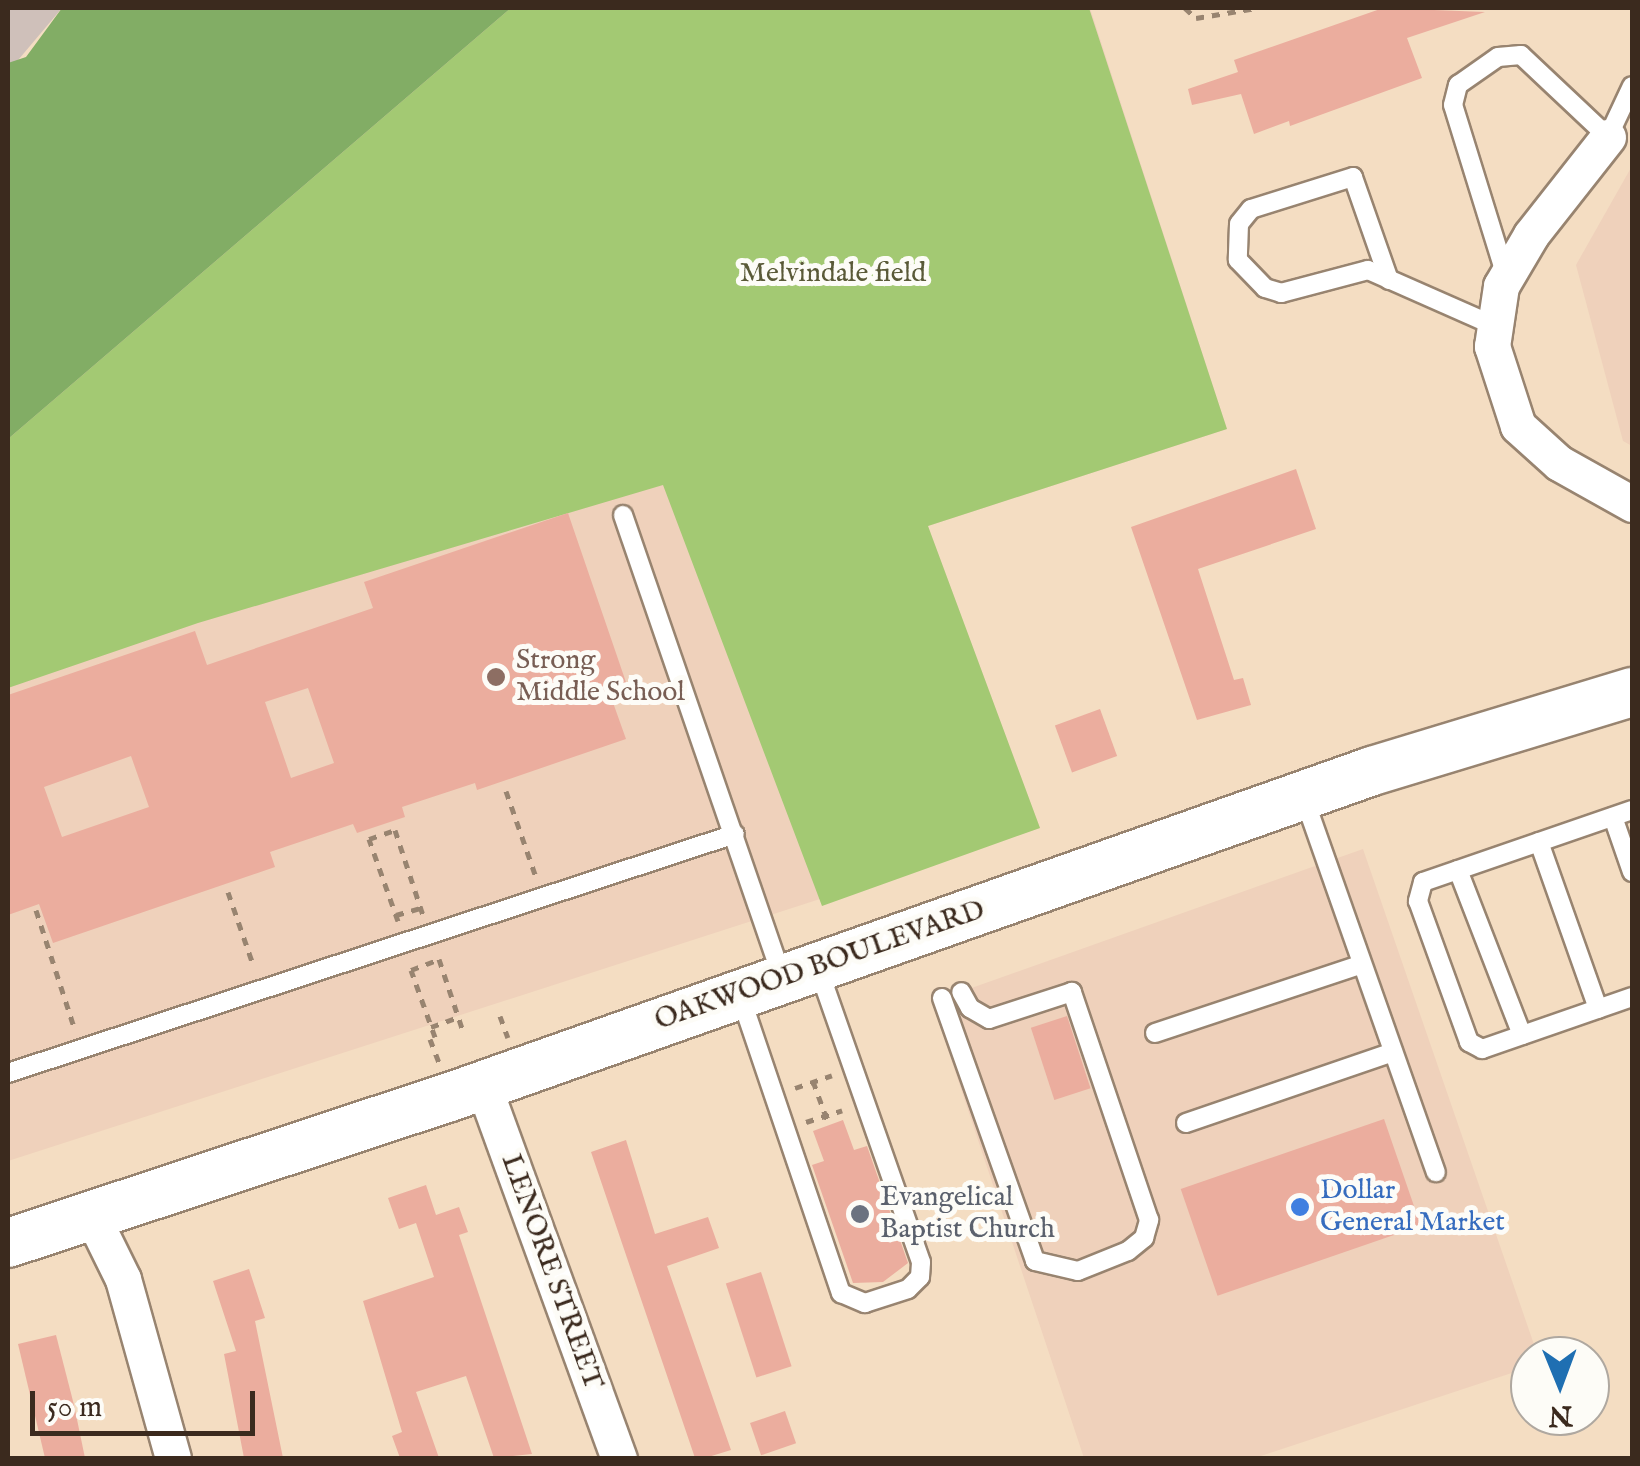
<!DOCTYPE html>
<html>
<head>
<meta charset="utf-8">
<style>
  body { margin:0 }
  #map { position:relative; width:1640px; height:1466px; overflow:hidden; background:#f4ddc2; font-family:"IM FELL English",serif }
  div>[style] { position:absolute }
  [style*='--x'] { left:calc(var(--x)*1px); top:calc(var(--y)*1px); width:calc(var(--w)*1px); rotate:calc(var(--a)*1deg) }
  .built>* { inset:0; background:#efd1bb }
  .industrial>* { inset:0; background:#cfc0ba }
  .green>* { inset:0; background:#a3c973 }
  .forest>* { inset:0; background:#82ad65 }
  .building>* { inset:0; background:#ebad9e; transform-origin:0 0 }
  .path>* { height:5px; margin-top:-2.5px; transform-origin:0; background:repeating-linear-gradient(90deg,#988470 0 8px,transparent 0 16px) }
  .roads { filter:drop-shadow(2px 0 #988470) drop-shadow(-2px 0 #988470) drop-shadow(0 2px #988470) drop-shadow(0 -2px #988470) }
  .lane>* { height:18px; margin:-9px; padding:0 9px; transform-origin:9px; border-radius:9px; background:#fff }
  .street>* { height:35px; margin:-17.5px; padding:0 17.5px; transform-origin:17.5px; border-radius:17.5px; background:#fff }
  .secondary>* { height:48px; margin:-24px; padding:0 24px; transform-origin:24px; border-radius:24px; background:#fff }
  .dots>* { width:28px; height:28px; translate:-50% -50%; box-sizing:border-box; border:5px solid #fdfcf7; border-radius:50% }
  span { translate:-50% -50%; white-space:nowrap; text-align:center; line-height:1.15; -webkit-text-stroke:10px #fdfcf7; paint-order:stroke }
  .park-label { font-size:28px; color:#5a5a38 }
  .education-label { font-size:28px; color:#785e54 }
  .left { translate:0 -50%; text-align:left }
  .street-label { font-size:28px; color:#3b2a1e }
  .shop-label { font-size:28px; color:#366cbe }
  .worship-label { font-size:28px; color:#5b616d }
  .frame { position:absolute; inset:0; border:10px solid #3b2a1e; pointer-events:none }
  .north { position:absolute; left:1510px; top:1336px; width:100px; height:100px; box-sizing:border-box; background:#fdfcf7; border:2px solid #afa8a0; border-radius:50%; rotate:179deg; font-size:28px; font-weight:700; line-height:40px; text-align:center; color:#3b2a1e }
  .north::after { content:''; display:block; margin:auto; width:35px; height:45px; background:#1f6fb2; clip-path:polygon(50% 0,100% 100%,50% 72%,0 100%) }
  .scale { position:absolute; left:30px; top:1391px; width:225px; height:45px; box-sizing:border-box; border:5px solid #3b2a1e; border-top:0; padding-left:12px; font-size:30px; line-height:35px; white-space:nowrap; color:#3b2a1e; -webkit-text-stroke:8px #fdfcf7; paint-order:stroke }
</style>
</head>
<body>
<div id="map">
  <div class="built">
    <div style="clip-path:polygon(454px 8px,1090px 8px,1227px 429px,928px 526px,1040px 828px,8px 1161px,8px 352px)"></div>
    <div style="clip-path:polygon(1632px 166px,1632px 446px,1623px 441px,1576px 265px)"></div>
    <div style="clip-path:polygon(1363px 849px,1538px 1356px,1530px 1356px,1530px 1367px,1255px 1458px,1084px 1458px,932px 1002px)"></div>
  </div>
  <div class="industrial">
    <div style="clip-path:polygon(8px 8px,62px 8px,8px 72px)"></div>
  </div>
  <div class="green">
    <div style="clip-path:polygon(511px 8px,1089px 8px,1227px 429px,928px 526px,1040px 828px,822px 906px,663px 485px,198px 623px,8px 688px,8px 439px)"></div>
  </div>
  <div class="forest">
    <div style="clip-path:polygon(62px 8px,511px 8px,8px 439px,8px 63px,26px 57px)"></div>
  </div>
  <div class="building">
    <div style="clip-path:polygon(1383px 8px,1485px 12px,1407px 38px,1422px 78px,1290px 126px,1289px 121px,1254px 134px,1241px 94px,1192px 105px,1188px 89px,1238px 72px,1234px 60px)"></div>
    <div style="clip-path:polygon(1296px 469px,1316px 529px,1198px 569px,1234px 680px,1243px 678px,1251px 705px,1197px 720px,1131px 527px)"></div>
    <div style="clip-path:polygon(evenodd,568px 513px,629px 691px,611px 697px,626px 739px,477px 790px,475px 783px,402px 807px,405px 817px,357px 833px,353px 824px,270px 852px,275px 867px,53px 943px,39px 904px,8px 915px,8px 695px,195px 631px,207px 665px,373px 608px,364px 582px,568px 513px,308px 688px,334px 763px,291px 778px,265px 702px,308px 688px,568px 513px,131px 756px,149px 807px,62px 837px,44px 787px,131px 756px)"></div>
    <div style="left:1100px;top:709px;width:50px;height:48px;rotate:70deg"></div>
    <div style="left:1067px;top:1016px;width:76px;height:38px;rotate:72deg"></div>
    <div style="left:1384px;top:1119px;width:113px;height:215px;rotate:71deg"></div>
    <div style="clip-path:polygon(843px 1120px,854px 1150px,867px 1146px,908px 1263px,883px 1282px,853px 1283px,812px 1165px,824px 1161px,813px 1131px)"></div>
    <div style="clip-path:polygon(626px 1140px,655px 1234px,708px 1217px,719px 1248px,667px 1266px,731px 1450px,705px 1458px,695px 1458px,591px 1152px)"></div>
    <div style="clip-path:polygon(426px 1185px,436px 1215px,459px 1207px,468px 1232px,459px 1235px,532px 1454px,494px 1458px,466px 1376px,416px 1392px,439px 1458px,400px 1458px,392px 1436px,402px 1432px,363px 1301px,434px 1277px,416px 1223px,399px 1229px,388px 1198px)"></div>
    <div style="clip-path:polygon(249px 1269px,265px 1318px,255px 1321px,283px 1458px,244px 1458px,224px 1354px,236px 1351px,213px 1281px)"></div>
    <div style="left:761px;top:1272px;width:99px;height:37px;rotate:72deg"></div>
    <div style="clip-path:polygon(56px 1335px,74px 1405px,85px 1458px,45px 1458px,18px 1344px)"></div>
    <div style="left:785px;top:1411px;width:34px;height:37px;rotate:71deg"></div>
  </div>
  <div class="path">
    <div style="--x:1185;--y:8;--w:15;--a:42"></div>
    <div style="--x:1196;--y:18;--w:61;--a:-9.5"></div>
    <div style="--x:506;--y:791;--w:91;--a:70.8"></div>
    <div style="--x:228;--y:892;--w:79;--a:70.9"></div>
    <div style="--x:36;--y:910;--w:123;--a:72"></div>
    <div style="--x:396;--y:915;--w:26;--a:-16"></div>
    <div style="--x:398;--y:921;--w:87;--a:-109.5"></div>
    <div style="--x:369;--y:839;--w:28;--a:-19"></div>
    <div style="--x:395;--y:830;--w:89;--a:71.8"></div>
    <div style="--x:500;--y:1016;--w:23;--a:70"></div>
    <div style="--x:431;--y:1027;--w:29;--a:-20"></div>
    <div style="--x:435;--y:1037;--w:71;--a:-109.7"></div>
    <div style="--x:411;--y:970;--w:30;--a:-21"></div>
    <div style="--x:439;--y:959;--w:73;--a:71.6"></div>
    <div style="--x:430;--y:1039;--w:26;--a:69"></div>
    <div style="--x:813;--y:1081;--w:47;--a:70"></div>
    <div style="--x:795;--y:1088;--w:39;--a:-19"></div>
    <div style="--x:806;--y:1122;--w:38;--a:-18"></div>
  </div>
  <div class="roads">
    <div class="lane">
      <div style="--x:1506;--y:276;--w:179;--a:-107.2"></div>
      <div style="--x:1453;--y:105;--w:21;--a:-76"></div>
      <div style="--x:1458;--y:85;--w:49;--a:-35"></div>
      <div style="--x:1498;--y:57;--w:23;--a:-5"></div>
      <div style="--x:1521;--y:55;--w:120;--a:43.3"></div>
      <div style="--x:1608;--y:137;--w:56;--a:-64.8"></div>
      <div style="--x:1389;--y:280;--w:109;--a:-109.3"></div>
      <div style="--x:1353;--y:177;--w:107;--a:162.6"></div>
      <div style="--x:1251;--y:209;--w:19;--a:129"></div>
      <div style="--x:1239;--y:224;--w:36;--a:92"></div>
      <div style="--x:1238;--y:260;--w:39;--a:46"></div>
      <div style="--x:1265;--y:288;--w:17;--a:17"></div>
      <div style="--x:1281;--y:293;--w:90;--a:-14.8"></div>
      <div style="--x:1368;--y:270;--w:139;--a:23.8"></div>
      <div style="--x:623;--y:515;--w:490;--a:71"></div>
      <div style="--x:1303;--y:795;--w:400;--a:70.6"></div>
      <div style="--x:1632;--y:810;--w:221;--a:161"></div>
      <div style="--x:1423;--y:882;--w:20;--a:105"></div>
      <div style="--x:1418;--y:901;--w:150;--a:70.1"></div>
      <div style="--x:1469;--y:1042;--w:15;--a:28"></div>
      <div style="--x:1482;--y:1049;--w:159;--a:-19.1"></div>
      <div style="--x:1613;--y:817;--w:58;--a:70.9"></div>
      <div style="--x:1539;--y:842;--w:177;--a:70.5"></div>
      <div style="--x:1458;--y:870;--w:177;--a:68.8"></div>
      <div style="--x:740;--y:995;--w:315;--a:71.3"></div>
      <div style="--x:841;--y:1293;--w:26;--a:23"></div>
      <div style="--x:865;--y:1303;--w:45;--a:-18"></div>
      <div style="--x:908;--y:1289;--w:17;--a:-45"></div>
      <div style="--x:920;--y:1277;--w:15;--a:-86"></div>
      <div style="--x:921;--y:1262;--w:308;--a:-109.3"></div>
      <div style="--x:942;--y:998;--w:279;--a:70.5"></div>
      <div style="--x:1035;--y:1261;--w:44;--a:13.1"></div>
      <div style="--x:1078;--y:1271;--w:54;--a:-21.8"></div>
      <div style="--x:1128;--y:1251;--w:21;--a:-39"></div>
      <div style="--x:1144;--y:1238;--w:19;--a:-74"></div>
      <div style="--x:1149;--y:1220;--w:241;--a:-108.7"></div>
      <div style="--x:1072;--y:992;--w:87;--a:162"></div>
      <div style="--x:989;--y:1019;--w:22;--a:-150"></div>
      <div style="--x:970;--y:1008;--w:18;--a:-119"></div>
      <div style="--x:1155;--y:1033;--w:218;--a:-18.4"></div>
      <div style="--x:8;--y:1073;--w:765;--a:-18.2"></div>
      <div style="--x:1186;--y:1123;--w:219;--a:-18.9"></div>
    </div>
    <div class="street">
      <div style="--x:1608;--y:137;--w:125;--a:128.2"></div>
      <div style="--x:1531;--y:235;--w:59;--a:120.5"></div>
      <div style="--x:1501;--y:286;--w:61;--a:98.5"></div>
      <div style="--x:1492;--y:346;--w:84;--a:72"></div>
      <div style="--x:1518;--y:426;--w:55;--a:42.1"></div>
      <div style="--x:1559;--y:463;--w:84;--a:29.3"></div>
      <div style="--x:483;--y:1085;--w:397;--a:70"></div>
      <div style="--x:92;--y:1216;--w:70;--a:63.8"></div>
      <div style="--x:123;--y:1279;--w:186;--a:74.4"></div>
    </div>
    <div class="secondary">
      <div style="--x:8;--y:1243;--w:465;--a:-18.3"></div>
      <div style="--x:450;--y:1097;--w:978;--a:-19.47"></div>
      <div style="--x:1372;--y:771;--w:272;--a:-16.9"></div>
    </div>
  </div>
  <div class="dots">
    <div style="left:496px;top:677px;background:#8d6e63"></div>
    <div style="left:1300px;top:1207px;background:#3f7fe0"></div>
    <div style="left:860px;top:1214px;background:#6b7280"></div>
  </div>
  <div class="park-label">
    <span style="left:833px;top:274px">Melvindale field</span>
  </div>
  <div class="education-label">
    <span class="left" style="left:516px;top:677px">Strong<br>Middle School</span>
  </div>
  <div class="street-label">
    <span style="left:820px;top:966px;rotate:-19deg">OAKWOOD BOULEVARD</span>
    <span style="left:551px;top:1272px;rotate:70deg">LENORE STREET</span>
  </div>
  <div class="shop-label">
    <span class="left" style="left:1320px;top:1207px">Dollar<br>General Market</span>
  </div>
  <div class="worship-label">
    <span class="left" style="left:880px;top:1214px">Evangelical<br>Baptist Church</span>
  </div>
  <div class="frame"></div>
  <div class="north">N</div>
  <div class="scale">50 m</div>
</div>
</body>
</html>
